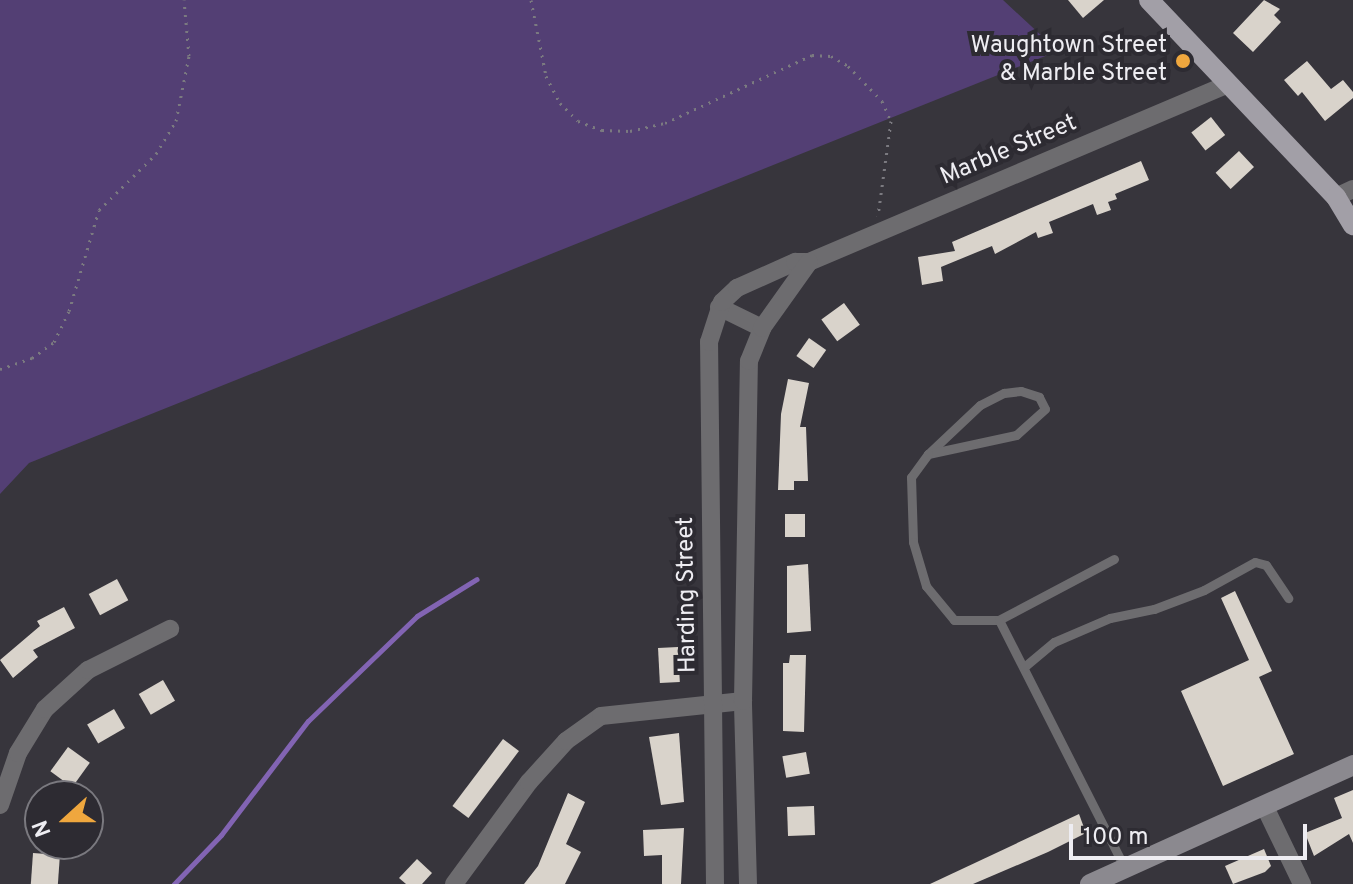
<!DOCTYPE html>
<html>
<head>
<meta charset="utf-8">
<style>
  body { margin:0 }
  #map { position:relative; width:1353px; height:884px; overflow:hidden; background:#37353c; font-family:Overpass,sans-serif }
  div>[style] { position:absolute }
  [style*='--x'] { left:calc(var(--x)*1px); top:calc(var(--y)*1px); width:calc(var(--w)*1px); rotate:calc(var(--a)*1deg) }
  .green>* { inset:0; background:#533f74 }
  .stream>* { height:5px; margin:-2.5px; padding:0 2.5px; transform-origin:2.5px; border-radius:2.5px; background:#8264b3 }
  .building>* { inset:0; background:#d9d3cb; transform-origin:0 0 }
  .path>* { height:3px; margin-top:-1.5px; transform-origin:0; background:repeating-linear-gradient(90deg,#7b7a80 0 2px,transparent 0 8px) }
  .lane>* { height:9px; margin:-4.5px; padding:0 4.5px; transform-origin:4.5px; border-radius:4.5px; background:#6d6c6f }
  .street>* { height:18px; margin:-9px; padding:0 9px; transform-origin:9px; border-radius:9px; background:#6d6c6f }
  .secondary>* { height:20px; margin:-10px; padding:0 10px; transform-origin:10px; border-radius:10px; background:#8b898f }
  .primary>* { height:20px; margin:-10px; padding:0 10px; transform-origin:10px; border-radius:10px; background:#a29fa7 }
  .dots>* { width:22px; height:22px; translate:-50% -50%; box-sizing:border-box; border:4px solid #2d2b32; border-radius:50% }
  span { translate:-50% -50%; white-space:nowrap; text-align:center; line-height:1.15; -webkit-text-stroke:8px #2d2b32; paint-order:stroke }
  .poi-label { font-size:24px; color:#eeedf2 }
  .right { translate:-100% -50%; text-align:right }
  .street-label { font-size:24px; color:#eeedf2 }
  .north { position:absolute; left:24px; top:780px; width:80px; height:80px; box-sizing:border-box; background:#2d2b32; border:2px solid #7a797f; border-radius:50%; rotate:249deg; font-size:22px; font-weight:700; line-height:32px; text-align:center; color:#eeedf2 }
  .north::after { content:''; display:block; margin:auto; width:28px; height:36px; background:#efa73e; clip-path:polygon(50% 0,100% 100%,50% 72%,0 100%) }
  .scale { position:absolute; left:1069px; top:824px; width:238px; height:36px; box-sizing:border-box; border:4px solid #eeedf2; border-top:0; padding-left:10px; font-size:24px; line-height:28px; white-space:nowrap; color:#eeedf2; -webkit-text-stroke:6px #2d2b32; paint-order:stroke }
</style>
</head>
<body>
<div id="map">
  <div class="green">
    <div style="clip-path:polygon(0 0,1003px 0,1058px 51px,29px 463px,0 494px)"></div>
  </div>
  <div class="stream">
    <div style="--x:174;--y:884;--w:68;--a:-46.2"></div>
    <div style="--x:221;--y:835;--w:143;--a:-52.7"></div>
    <div style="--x:308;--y:721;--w:151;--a:-43.9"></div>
    <div style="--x:417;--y:616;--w:70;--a:-31.7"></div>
  </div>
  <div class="building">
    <div style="clip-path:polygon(1068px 0,1104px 0,1083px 18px)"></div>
    <div style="clip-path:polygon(1264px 0,1280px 9px,1274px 15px,1281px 22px,1253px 52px,1233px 33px)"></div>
    <div style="clip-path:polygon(1307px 61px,1331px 89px,1343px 80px,1353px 92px,1353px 98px,1325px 121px,1302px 92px,1298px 96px,1284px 80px)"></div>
    <div style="left:1211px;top:117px;width:23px;height:25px;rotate:52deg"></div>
    <div style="left:1239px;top:151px;width:22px;height:32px;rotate:47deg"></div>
    <div style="clip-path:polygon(1141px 161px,1149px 180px,1115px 194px,1117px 199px,1108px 202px,1111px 210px,1097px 215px,1093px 204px,1049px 222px,1053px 233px,1038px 238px,1036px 232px,995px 254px,992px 246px,941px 267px,943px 281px,922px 285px,918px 257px,955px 251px,952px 242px)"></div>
    <div style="left:844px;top:303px;width:27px;height:28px;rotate:54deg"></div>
    <div style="left:809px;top:338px;width:21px;height:22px;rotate:35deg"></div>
    <div style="clip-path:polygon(788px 379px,809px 383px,800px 427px,806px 427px,808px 481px,794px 481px,794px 490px,778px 490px,781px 414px)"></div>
    <div style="left:785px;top:514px;width:20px;height:23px"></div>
    <div style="clip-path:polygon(808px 564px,811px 631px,787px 633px,787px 566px)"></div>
    <div style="left:117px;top:579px;width:24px;height:32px;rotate:62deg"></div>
    <div style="clip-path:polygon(1235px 591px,1272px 671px,1259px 677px,1294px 754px,1223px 786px,1181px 691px,1249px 660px,1221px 598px)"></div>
    <div style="clip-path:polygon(64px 607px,75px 628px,33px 650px,38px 657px,13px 678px,0 660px,40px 626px,37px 621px)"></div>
    <div style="left:678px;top:647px;width:35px;height:20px;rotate:87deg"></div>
    <div style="clip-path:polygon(790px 655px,806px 655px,804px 732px,783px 731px,783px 663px,789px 663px)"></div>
    <div style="left:163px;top:680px;width:24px;height:28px;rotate:60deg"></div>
    <div style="left:114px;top:709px;width:22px;height:31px;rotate:60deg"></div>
    <div style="clip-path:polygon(679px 733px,684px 802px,661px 805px,649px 737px)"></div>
    <div style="left:503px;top:739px;width:20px;height:84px;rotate:37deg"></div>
    <div style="left:68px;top:747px;width:27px;height:30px;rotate:36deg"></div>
    <div style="left:806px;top:752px;width:22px;height:24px;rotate:80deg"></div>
    <div style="clip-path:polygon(1353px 790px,1353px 843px,1349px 834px,1314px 856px,1305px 833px,1342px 818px,1334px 798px)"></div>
    <div style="clip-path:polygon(568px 793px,585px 802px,566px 844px,581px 852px,565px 884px,524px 884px,538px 866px)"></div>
    <div style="left:814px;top:806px;width:29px;height:27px;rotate:88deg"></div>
    <div style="clip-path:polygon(1079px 814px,1086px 833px,1048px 852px,973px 884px,930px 884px)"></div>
    <div style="clip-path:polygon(684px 828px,681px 884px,662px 884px,662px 855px,644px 856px,643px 830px)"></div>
    <div style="clip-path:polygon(1264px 849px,1271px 866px,1265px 872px,1233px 884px,1225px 866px)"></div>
    <div style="left:33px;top:853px;width:27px;height:31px;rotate:4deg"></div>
    <div style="clip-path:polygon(417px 859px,432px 873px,422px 884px,406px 884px,399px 878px)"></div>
  </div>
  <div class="path">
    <div style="--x:531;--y:0;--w:77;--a:78.8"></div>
    <div style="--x:546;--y:76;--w:30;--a:63"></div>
    <div style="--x:560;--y:103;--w:25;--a:45"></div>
    <div style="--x:578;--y:121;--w:26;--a:21"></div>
    <div style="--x:602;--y:130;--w:28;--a:2"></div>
    <div style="--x:630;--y:131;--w:36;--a:-13"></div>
    <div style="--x:665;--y:123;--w:162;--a:-24.8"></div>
    <div style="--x:812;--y:55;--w:19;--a:3"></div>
    <div style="--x:831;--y:56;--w:20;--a:30"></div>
    <div style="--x:848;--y:66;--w:49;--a:45.8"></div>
    <div style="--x:882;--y:101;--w:22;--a:66"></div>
    <div style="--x:891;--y:121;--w:96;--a:97.8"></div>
    <div style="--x:0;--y:369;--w:34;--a:-19"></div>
    <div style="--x:32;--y:358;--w:27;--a:-36"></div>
    <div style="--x:54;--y:342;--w:34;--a:-64"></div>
    <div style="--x:69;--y:311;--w:105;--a:-73.5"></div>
    <div style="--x:99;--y:210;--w:80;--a:-44.5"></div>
    <div style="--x:156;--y:154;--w:39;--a:-59"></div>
    <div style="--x:176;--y:121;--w:66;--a:-78.7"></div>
    <div style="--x:189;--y:56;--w:56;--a:-95.1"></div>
  </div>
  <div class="lane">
    <div style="--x:928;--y:454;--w:71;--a:-43.3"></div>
    <div style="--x:980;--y:405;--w:27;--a:-27"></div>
    <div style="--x:1004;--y:393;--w:17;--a:-7"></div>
    <div style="--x:1021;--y:391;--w:19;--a:18"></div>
    <div style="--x:1039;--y:397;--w:13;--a:63"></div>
    <div style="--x:1045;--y:409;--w:39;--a:138"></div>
    <div style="--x:1016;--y:435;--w:90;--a:167.8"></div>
    <div style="--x:928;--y:454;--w:29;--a:126"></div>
    <div style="--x:911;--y:477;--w:65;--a:88.2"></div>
    <div style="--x:913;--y:542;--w:46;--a:73.5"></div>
    <div style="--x:926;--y:586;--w:44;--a:50.5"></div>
    <div style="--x:954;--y:620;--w:45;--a:0"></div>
    <div style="--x:1114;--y:559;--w:130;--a:152.1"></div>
    <div style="--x:999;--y:620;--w:278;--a:63.1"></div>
    <div style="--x:1024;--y:667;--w:39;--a:-40"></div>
    <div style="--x:1054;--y:642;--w:61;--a:-23.2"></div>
    <div style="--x:1110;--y:618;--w:45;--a:-11.6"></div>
    <div style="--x:1154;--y:609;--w:53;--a:-20.8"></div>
    <div style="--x:1204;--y:590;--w:58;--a:-28.8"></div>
    <div style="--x:1255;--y:562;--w:11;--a:15"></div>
    <div style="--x:1266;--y:565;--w:40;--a:56"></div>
  </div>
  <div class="street">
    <div style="--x:1336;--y:197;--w:19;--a:-25"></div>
    <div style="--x:719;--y:307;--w:48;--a:26"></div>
    <div style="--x:0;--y:805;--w:55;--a:-70.9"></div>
    <div style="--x:18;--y:753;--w:52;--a:-58.5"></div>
    <div style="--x:45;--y:709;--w:58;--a:-42.2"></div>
    <div style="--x:88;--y:670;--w:92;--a:-26.6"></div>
    <div style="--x:1264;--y:805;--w:88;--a:64.3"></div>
    <div style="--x:454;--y:884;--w:127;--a:-53.7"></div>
    <div style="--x:529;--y:782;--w:55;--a:-47.9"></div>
    <div style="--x:566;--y:741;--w:43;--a:-35.5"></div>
    <div style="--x:601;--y:716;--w:143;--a:-6"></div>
    <div style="--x:715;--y:884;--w:542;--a:-90.63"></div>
    <div style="--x:709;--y:342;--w:42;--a:-72"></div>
    <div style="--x:722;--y:302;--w:21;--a:-43"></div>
    <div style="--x:737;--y:288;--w:64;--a:-24.1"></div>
    <div style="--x:795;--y:262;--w:14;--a:0"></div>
    <div style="--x:809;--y:262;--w:455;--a:-23"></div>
    <div style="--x:748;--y:884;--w:183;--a:-91.6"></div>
    <div style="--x:743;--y:701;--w:340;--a:-89"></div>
    <div style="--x:749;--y:361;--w:35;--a:-68"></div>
    <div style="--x:762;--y:328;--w:81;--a:-54.5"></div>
  </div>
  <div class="secondary">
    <div style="--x:1090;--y:884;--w:289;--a:-24.3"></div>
  </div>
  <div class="primary">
    <div style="--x:1149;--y:0;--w:272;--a:46.5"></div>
    <div style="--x:1336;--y:197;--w:33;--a:59"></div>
  </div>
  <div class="dots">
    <div style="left:1183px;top:61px;background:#efa73e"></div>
  </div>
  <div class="poi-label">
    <span class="right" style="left:1167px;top:61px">Waughtown Street<br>&amp; Marble Street</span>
  </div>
  <div class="street-label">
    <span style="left:1009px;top:151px;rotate:-23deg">Marble Street</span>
    <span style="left:688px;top:595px;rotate:-91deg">Harding Street</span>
  </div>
  <div class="north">N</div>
  <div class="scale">100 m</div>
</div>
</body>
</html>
